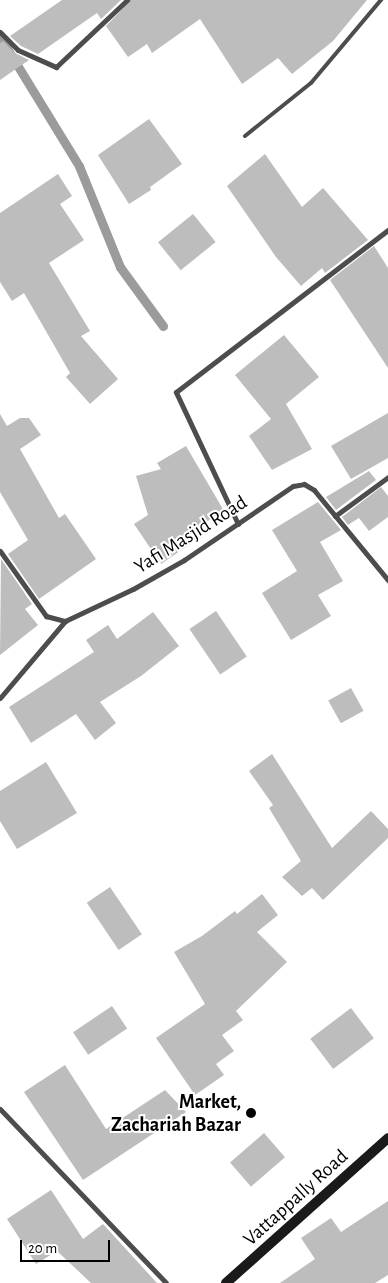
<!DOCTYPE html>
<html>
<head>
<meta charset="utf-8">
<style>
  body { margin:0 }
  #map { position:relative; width:388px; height:1283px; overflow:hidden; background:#fff; font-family:"Alegreya Sans",sans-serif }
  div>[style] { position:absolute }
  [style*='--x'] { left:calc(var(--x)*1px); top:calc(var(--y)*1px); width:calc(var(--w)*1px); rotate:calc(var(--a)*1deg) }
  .stream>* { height:9px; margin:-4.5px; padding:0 4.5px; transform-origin:4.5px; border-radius:4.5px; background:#9b9b9b }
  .building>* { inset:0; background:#bdbdbd; transform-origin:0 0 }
  .service>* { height:4px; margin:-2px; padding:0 2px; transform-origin:2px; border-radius:2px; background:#4d4d4d }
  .minor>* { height:5px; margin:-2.5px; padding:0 2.5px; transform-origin:2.5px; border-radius:2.5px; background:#4d4d4d }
  .secondary>* { height:10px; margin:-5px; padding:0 5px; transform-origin:5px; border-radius:5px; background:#1a1a1a }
  .dots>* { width:14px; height:14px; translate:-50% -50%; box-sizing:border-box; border:2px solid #fff; border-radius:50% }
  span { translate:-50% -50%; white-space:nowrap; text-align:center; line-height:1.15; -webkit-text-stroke:4px #fff; paint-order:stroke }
  .street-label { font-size:20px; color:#000 }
  .poi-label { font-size:20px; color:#000; font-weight:700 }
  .right { translate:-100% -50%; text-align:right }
  .scale { position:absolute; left:20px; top:1240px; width:90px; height:22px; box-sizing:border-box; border:2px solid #000; border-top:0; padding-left:6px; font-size:15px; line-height:18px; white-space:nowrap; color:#000; -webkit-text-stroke:4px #fff; paint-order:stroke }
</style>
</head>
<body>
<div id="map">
  <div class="stream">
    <div style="--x:0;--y:37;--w:151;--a:58.5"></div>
    <div style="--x:79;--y:166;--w:109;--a:67.9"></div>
    <div style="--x:120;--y:267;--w:73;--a:53.9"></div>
  </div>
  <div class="building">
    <div style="clip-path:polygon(62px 0,121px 0,101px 19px,97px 13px,38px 54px,21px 46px,10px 36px)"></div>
    <div style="clip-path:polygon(131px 0,367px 0,333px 41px,292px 74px,278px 58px,242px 84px,200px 19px,152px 53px,147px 44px,128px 57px,106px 26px)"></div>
    <div style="clip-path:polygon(3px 41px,15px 53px,29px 60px,0 80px,0 43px)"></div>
    <div style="clip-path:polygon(149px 119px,182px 164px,150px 187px,151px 190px,129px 204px,98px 155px)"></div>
    <div style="clip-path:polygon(265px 154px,302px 207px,323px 188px,368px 240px,325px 273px,322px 268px,301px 286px,276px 257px,227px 186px)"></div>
    <div style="clip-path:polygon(58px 174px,72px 196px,60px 204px,84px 240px,49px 263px,90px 331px,81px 336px,118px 379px,90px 404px,66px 377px,70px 373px,24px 293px,12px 301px,0 282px,0 213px)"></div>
    <div style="left:193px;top:214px;width:36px;height:45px;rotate:51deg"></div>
    <div style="clip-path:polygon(374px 246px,388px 268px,388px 368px,330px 280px)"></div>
    <div style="clip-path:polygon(284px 335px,319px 377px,286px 404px,312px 449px,272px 470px,249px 436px,271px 419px,235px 375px)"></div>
    <div style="clip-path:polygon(388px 413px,388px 458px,351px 479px,331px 446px)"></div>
    <div style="clip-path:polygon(0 414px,7px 426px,20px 418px,29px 418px,41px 435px,20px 449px,59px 518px,65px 514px,96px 559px,39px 599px,8px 554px,28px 540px,0 492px)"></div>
    <div style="clip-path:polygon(186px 446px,224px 511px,190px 532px,196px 540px,161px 564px,134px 524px,148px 515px,136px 476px,161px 469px,157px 463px)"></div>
    <div style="clip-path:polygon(369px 471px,376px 480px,336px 510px,326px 497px)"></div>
    <div style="clip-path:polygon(381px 487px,388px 496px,388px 517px,369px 531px,359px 518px,348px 525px,342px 517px)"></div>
    <div style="clip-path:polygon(318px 502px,341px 530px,320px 542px,343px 581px,318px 595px,331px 616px,291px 640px,262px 593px,297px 571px,272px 530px)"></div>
    <div style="clip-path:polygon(1px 559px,32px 604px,25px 609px,38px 625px,0 655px)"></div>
    <div style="left:216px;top:611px;width:55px;height:32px;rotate:56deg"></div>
    <div style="clip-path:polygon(153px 612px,179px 646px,141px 676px,100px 702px,116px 723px,95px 740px,76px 714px,31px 743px,9px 707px,94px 652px,86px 640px,108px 625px,117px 639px)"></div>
    <div style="left:351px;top:688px;width:26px;height:26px;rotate:61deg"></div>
    <div style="clip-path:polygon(272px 754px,332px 848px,371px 811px,388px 829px,388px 838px,323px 900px,312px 888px,302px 896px,282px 877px,301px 861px,269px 808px,273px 805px,249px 771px)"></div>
    <div style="clip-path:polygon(46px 762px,77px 813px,17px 849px,0 821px,0 791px)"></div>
    <div style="left:110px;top:887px;width:57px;height:28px;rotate:56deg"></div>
    <div style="clip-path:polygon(262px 894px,278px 915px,257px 932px,287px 962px,236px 1011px,243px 1020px,222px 1035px,234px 1051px,216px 1064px,224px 1075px,195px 1095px,156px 1038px,205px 1004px,174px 952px,202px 936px,235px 911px,237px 914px)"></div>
    <div style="left:112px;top:1006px;width:27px;height:47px;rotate:56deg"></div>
    <div style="left:351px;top:1008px;width:38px;height:51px;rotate:53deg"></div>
    <div style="clip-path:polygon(65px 1065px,106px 1129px,165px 1090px,186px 1112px,83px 1180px,24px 1092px)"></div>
    <div style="left:264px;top:1133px;width:32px;height:45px;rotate:49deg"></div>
    <div style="clip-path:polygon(51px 1190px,83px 1239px,103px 1224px,157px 1283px,91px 1283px,57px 1251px,36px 1264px,7px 1219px)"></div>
    <div style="clip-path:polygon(388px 1201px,388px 1275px,375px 1283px,280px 1283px,315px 1259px,301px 1238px,331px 1218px,341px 1232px)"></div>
  </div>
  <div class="service">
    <div style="--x:245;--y:136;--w:85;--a:-38.8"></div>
    <div style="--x:311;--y:83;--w:109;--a:-49.9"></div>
  </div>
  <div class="minor">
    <div style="--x:0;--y:32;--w:25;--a:45"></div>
    <div style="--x:18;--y:50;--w:42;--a:24.1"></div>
    <div style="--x:56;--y:67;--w:98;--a:-43.3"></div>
    <div style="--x:335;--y:516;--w:66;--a:-36.3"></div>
    <div style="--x:238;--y:524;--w:146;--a:-115.2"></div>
    <div style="--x:176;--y:392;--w:267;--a:-37.4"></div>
    <div style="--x:0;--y:551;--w:80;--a:54.7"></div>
    <div style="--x:46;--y:616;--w:20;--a:15"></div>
    <div style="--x:65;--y:621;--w:75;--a:-25.2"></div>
    <div style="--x:133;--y:589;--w:59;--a:-29.6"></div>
    <div style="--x:184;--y:560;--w:132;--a:-34.2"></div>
    <div style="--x:293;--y:486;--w:11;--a:-10"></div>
    <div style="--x:304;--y:484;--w:12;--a:31"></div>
    <div style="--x:314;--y:490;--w:117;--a:50.6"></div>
    <div style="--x:0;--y:698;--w:101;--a:-49.8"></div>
    <div style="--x:0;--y:1109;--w:240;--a:46.3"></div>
  </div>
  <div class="secondary">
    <div style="--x:226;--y:1283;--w:217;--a:-41.8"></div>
  </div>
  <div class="dots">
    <div style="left:251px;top:1113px;background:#000"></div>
  </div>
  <div class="street-label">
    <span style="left:191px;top:535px;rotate:-32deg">Yafi Masjid Road</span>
    <span style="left:296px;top:1198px;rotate:-42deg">Vattappally Road</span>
  </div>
  <div class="poi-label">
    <span class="right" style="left:241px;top:1114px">Market,<br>Zachariah Bazar</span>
  </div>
  <div class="scale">20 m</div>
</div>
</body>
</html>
